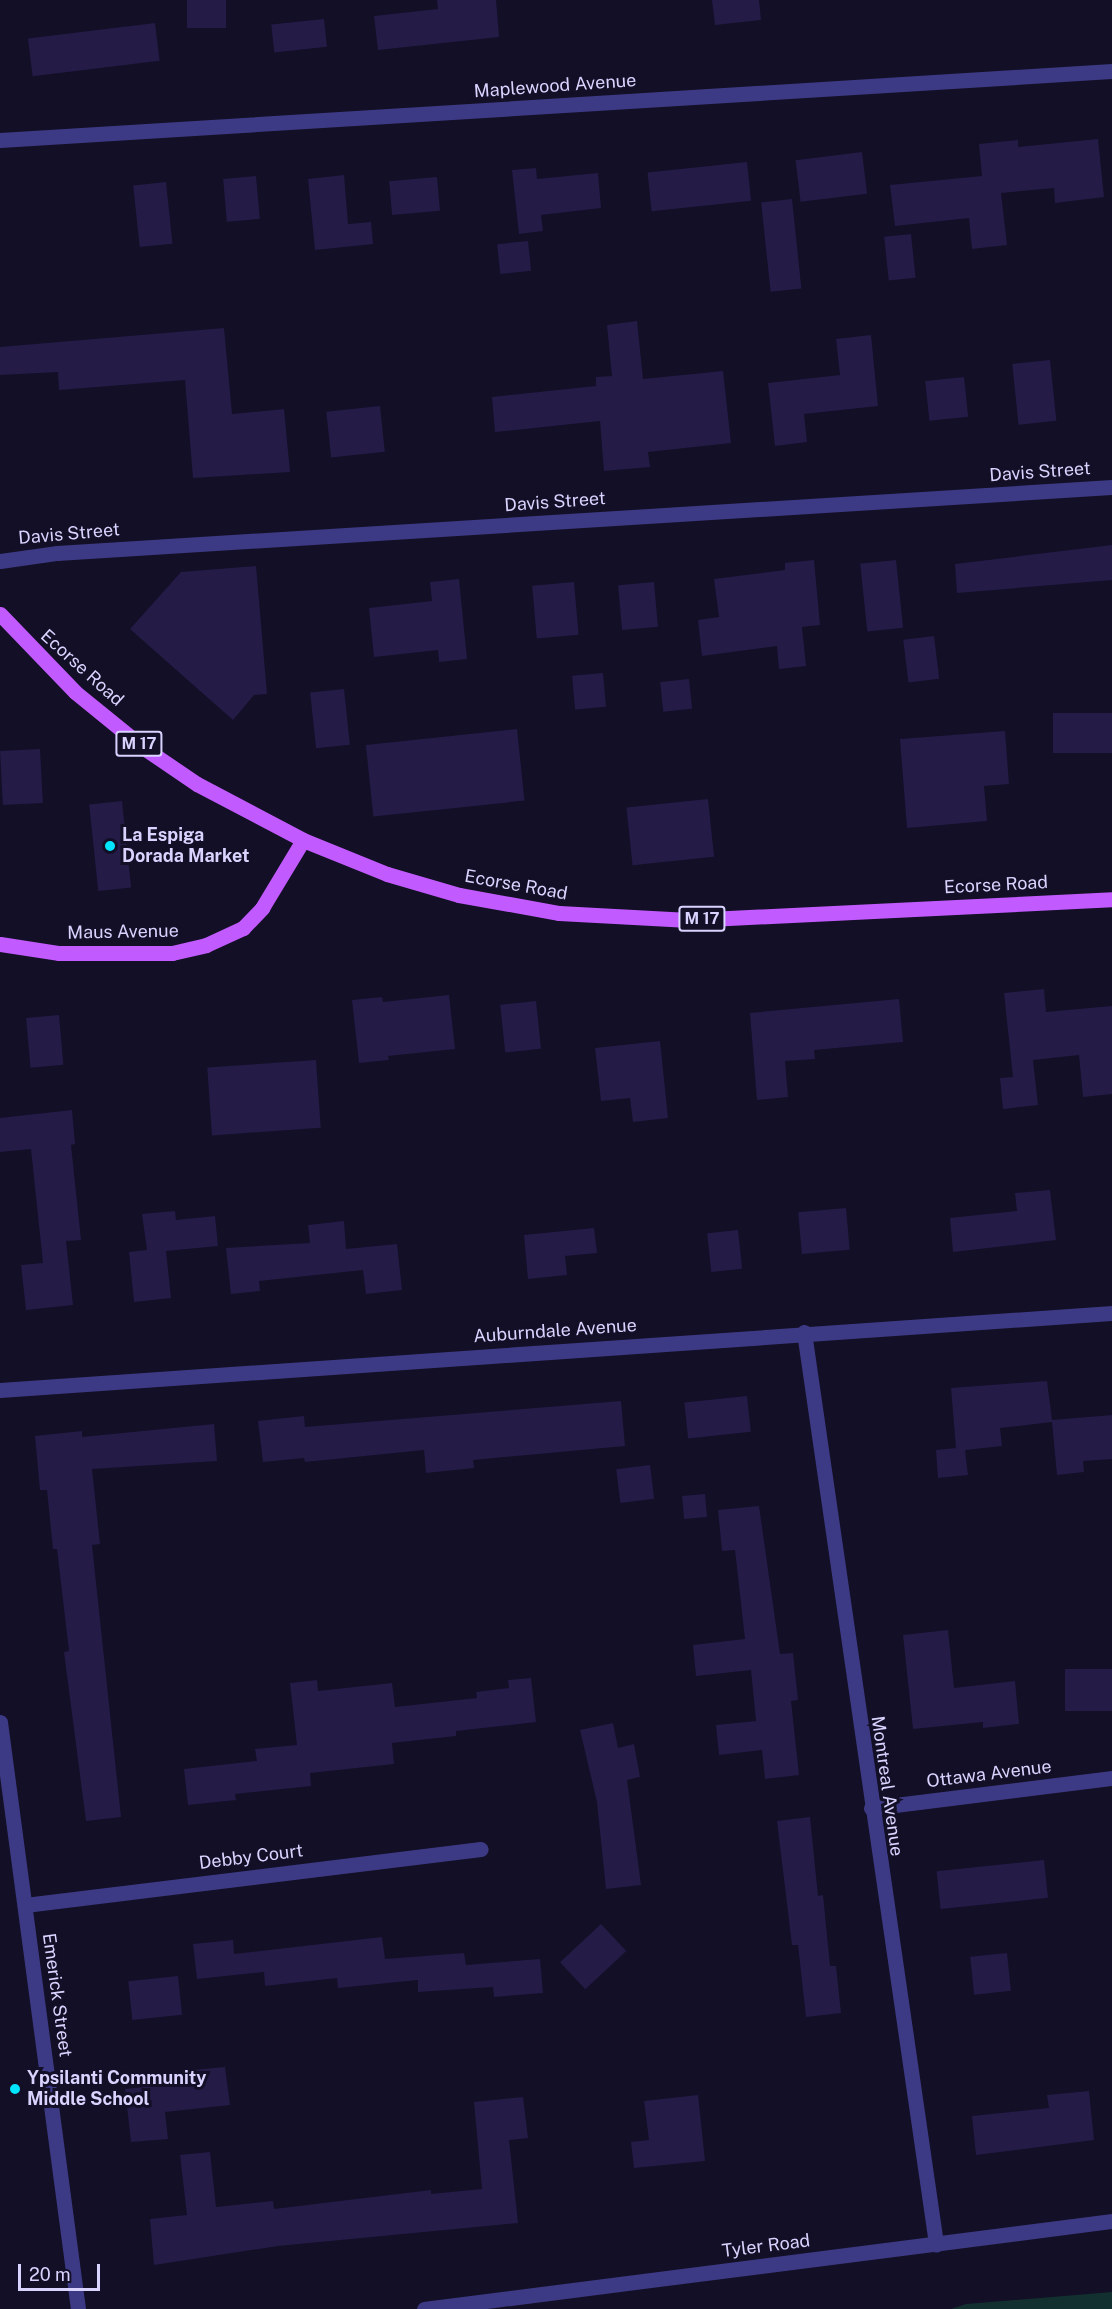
<!DOCTYPE html>
<html>
<head>
<meta charset="utf-8">
<style>
  body { margin:0 }
  #map { position:relative; width:1112px; height:2309px; overflow:hidden; background:#130f26; font-family:"Public Sans",sans-serif }
  div>[style] { position:absolute }
  [style*='--x'] { left:calc(var(--x)*1px); top:calc(var(--y)*1px); width:calc(var(--w)*1px); rotate:calc(var(--a)*1deg) }
  .green>* { inset:0; background:#12302f }
  .building>* { inset:0; background:#241b47; transform-origin:0 0 }
  .minor>* { height:15px; margin:-7.5px; padding:0 7.5px; transform-origin:7.5px; border-radius:7.5px; background:#3d3a85 }
  .major>* { height:15px; margin:-7.5px; padding:0 7.5px; transform-origin:7.5px; border-radius:7.5px; background:#c25bff }
  .dots>* { width:16px; height:16px; translate:-50% -50%; box-sizing:border-box; border:3px solid #130f26; border-radius:50% }
  span { translate:-50% -50%; white-space:nowrap; text-align:center; line-height:1.15; -webkit-text-stroke:6px #130f26; paint-order:stroke }
  .shield-label span { padding:2px 4px; background:#130f26; border:2px solid; border-radius:4px; -webkit-text-stroke-width:0 }
  .shield-label { font-size:16px; color:#d9d4ff; font-weight:700 }
  .street-label { font-size:18px; color:#d9d4ff }
  .poi-label { font-size:18px; color:#d9d4ff; font-weight:700 }
  .left { translate:0 -50%; text-align:left }
  .scale { position:absolute; left:18px; top:2264px; width:82px; height:27px; box-sizing:border-box; border:3px solid #d9d4ff; border-top:0; padding-left:8px; font-size:18px; line-height:21px; white-space:nowrap; color:#d9d4ff; -webkit-text-stroke:4px #130f26; paint-order:stroke }
</style>
</head>
<body>
<div id="map">
  <div class="green">
    <div style="clip-path:polygon(1112px 2292px,1112px 2309px,951px 2309px,966px 2304px)"></div>
  </div>
  <div class="building">
    <div style="left:187px;top:0;width:39px;height:28px"></div>
    <div style="clip-path:polygon(437px 0,496px 0,499px 37px,378px 50px,374px 16px,438px 9px)"></div>
    <div style="clip-path:polygon(712px 0,759px 0,761px 20px,715px 25px)"></div>
    <div style="left:324px;top:19px;width:28px;height:53px;rotate:84deg"></div>
    <div style="left:155px;top:23px;width:38px;height:128px;rotate:83deg"></div>
    <div style="clip-path:polygon(1098px 139px,1104px 197px,1055px 203px,1054px 188px,1001px 193px,1007px 245px,972px 249px,969px 218px,895px 226px,890px 185px,982px 176px,979px 144px,1018px 140px,1018px 147px)"></div>
    <div style="left:862px;top:152px;width:42px;height:67px;rotate:83deg"></div>
    <div style="left:747px;top:162px;width:39px;height:100px;rotate:84deg"></div>
    <div style="clip-path:polygon(536px 168px,537px 179px,598px 173px,601px 208px,541px 215px,543px 231px,519px 234px,512px 170px)"></div>
    <div style="clip-path:polygon(344px 175px,348px 224px,371px 222px,373px 244px,315px 250px,308px 179px)"></div>
    <div style="left:256px;top:176px;width:43px;height:33px;rotate:85deg"></div>
    <div style="left:437px;top:177px;width:34px;height:48px;rotate:85deg"></div>
    <div style="left:166px;top:182px;width:62px;height:33px;rotate:84deg"></div>
    <div style="left:792px;top:199px;width:90px;height:31px;rotate:84deg"></div>
    <div style="left:911px;top:234px;width:44px;height:27px;rotate:84deg"></div>
    <div style="left:528px;top:241px;width:30px;height:31px;rotate:84deg"></div>
    <div style="clip-path:polygon(637px 321px,643px 379px,723px 371px,731px 443px,648px 452px,650px 467px,604px 471px,600px 421px,495px 432px,492px 397px,596px 386px,596px 377px,612px 376px,607px 325px)"></div>
    <div style="clip-path:polygon(224px 328px,232px 414px,284px 409px,290px 472px,193px 478px,185px 380px,59px 390px,58px 372px,0 375px,0 347px)"></div>
    <div style="clip-path:polygon(871px 335px,878px 406px,804px 414px,807px 442px,775px 446px,768px 383px,840px 375px,836px 339px)"></div>
    <div style="left:1050px;top:360px;width:61px;height:38px;rotate:84deg"></div>
    <div style="left:964px;top:377px;width:40px;height:39px;rotate:84deg"></div>
    <div style="left:380px;top:406px;width:46px;height:54px;rotate:84deg"></div>
    <div style="clip-path:polygon(1112px 545px,1112px 580px,957px 593px,955px 564px)"></div>
    <div style="clip-path:polygon(814px 560px,820px 625px,802px 627px,806px 666px,779px 669px,777px 646px,702px 656px,698px 620px,719px 617px,714px 579px,785px 570px,785px 563px)"></div>
    <div style="left:896px;top:560px;width:68px;height:36px;rotate:84deg"></div>
    <div style="clip-path:polygon(256px 566px,267px 694px,254px 695px,233px 720px,130px 629px,181px 572px)"></div>
    <div style="clip-path:polygon(459px 579px,467px 659px,439px 662px,438px 650px,374px 657px,369px 608px,432px 601px,430px 582px)"></div>
    <div style="left:574px;top:582px;width:53px;height:42px;rotate:85deg"></div>
    <div style="left:654px;top:582px;width:45px;height:36px;rotate:85deg"></div>
    <div style="left:934px;top:636px;width:43px;height:31px;rotate:83deg"></div>
    <div style="left:603px;top:673px;width:34px;height:31px;rotate:85deg"></div>
    <div style="left:689px;top:679px;width:30px;height:29px;rotate:84deg"></div>
    <div style="left:344px;top:689px;width:56px;height:34px;rotate:84deg"></div>
    <div style="left:1112px;top:713px;width:40px;height:59px;rotate:90deg"></div>
    <div style="left:517px;top:729px;width:72px;height:152px;rotate:84deg"></div>
    <div style="clip-path:polygon(1005px 731px,1009px 784px,984px 786px,987px 821px,907px 828px,900px 739px)"></div>
    <div style="left:40px;top:749px;width:54px;height:40px;rotate:87deg"></div>
    <div style="left:708px;top:799px;width:58px;height:82px;rotate:84deg"></div>
    <div style="left:122px;top:801px;width:87px;height:33px;rotate:84deg"></div>
    <div style="clip-path:polygon(1044px 989px,1046px 1012px,1112px 1006px,1112px 1094px,1083px 1097px,1079px 1055px,1033px 1060px,1038px 1105px,1003px 1109px,1000px 1078px,1013px 1077px,1004px 993px)"></div>
    <div style="clip-path:polygon(449px 995px,455px 1049px,388px 1056px,389px 1060px,359px 1063px,352px 1000px,382px 997px,383px 1002px)"></div>
    <div style="clip-path:polygon(899px 999px,903px 1042px,814px 1050px,815px 1059px,785px 1061px,788px 1097px,757px 1100px,750px 1013px)"></div>
    <div style="left:536px;top:1001px;width:48px;height:36px;rotate:84deg"></div>
    <div style="left:59px;top:1015px;width:50px;height:33px;rotate:85deg"></div>
    <div style="clip-path:polygon(660px 1041px,668px 1118px,633px 1122px,630px 1098px,601px 1101px,595px 1048px)"></div>
    <div style="left:316px;top:1060px;width:68px;height:109px;rotate:86deg"></div>
    <div style="clip-path:polygon(72px 1110px,75px 1144px,71px 1145px,81px 1240px,66px 1241px,73px 1305px,26px 1310px,21px 1265px,43px 1263px,31px 1149px,0 1152px,0 1118px)"></div>
    <div style="clip-path:polygon(1050px 1190px,1056px 1240px,953px 1252px,950px 1218px,1017px 1211px,1015px 1193px)"></div>
    <div style="left:846px;top:1208px;width:42px;height:48px;rotate:85deg"></div>
    <div style="clip-path:polygon(175px 1211px,176px 1220px,215px 1216px,218px 1246px,166px 1251px,171px 1298px,134px 1302px,129px 1252px,147px 1250px,142px 1214px)"></div>
    <div style="clip-path:polygon(344px 1221px,346px 1249px,397px 1244px,402px 1290px,366px 1294px,363px 1270px,259px 1281px,260px 1291px,231px 1294px,226px 1248px,310px 1243px,308px 1225px)"></div>
    <div style="clip-path:polygon(594px 1228px,597px 1253px,565px 1256px,567px 1275px,528px 1279px,524px 1235px)"></div>
    <div style="left:738px;top:1230px;width:39px;height:31px;rotate:84deg"></div>
    <div style="clip-path:polygon(1047px 1381px,1052px 1420px,1112px 1415px,1112px 1459px,1083px 1461px,1084px 1472px,1057px 1475px,1052px 1422px,1000px 1428px,1002px 1446px,965px 1450px,968px 1475px,938px 1478px,936px 1450px,956px 1448px,951px 1388px)"></div>
    <div style="left:747px;top:1396px;width:36px;height:63px;rotate:84deg"></div>
    <div style="clip-path:polygon(621px 1401px,625px 1446px,473px 1460px,474px 1468px,426px 1473px,424px 1450px,305px 1462px,304px 1458px,263px 1462px,258px 1421px,304px 1416px,305px 1427px)"></div>
    <div style="clip-path:polygon(214px 1424px,217px 1461px,92px 1469px,100px 1544px,92px 1545px,121px 1817px,86px 1821px,64px 1652px,69px 1651px,57px 1549px,53px 1549px,47px 1490px,40px 1490px,35px 1436px,82px 1431px,82px 1437px)"></div>
    <div style="left:650px;top:1465px;width:34px;height:34px;rotate:83deg"></div>
    <div style="left:705px;top:1494px;width:23px;height:23px;rotate:85deg"></div>
    <div style="clip-path:polygon(759px 1506px,780px 1654px,793px 1653px,798px 1700px,791px 1701px,799px 1775px,765px 1779px,762px 1750px,719px 1755px,716px 1725px,756px 1721px,751px 1670px,696px 1676px,693px 1645px,745px 1639px,735px 1550px,722px 1551px,718px 1510px)"></div>
    <div style="clip-path:polygon(948px 1630px,954px 1688px,1015px 1681px,1019px 1724px,983px 1728px,983px 1722px,913px 1729px,903px 1635px)"></div>
    <div style="left:1112px;top:1669px;width:42px;height:47px;rotate:90deg"></div>
    <div style="clip-path:polygon(531px 1678px,536px 1722px,456px 1731px,456px 1736px,392px 1743px,394px 1764px,310px 1773px,311px 1786px,235px 1794px,236px 1800px,188px 1805px,184px 1769px,257px 1761px,255px 1749px,297px 1745px,290px 1683px,317px 1680px,318px 1691px,392px 1683px,395px 1707px,477px 1698px,476px 1692px,509px 1688px,508px 1680px)"></div>
    <div style="clip-path:polygon(613px 1723px,618px 1748px,634px 1744px,640px 1777px,627px 1780px,641px 1885px,606px 1889px,597px 1802px,580px 1730px)"></div>
    <div style="clip-path:polygon(810px 1817px,818px 1896px,823px 1895px,830px 1966px,836px 1966px,841px 2013px,806px 2017px,798px 1945px,792px 1945px,777px 1821px)"></div>
    <div style="left:1044px;top:1860px;width:38px;height:108px;rotate:84deg"></div>
    <div style="left:601px;top:1924px;width:37px;height:56px;rotate:47deg"></div>
    <div style="clip-path:polygon(382px 1937px,385px 1959px,464px 1953px,466px 1965px,540px 1959px,543px 1993px,494px 1997px,493px 1987px,418px 1992px,418px 1980px,338px 1988px,337px 1978px,265px 1986px,264px 1972px,197px 1979px,193px 1944px,233px 1940px,234px 1954px)"></div>
    <div style="left:1007px;top:1953px;width:38px;height:37px;rotate:84deg"></div>
    <div style="left:178px;top:1976px;width:39px;height:50px;rotate:84deg"></div>
    <div style="clip-path:polygon(225px 2067px,230px 2105px,165px 2112px,168px 2139px,131px 2142px,125px 2089px,193px 2082px,192px 2070px)"></div>
    <div style="clip-path:polygon(1089px 2091px,1094px 2140px,976px 2155px,972px 2116px,1049px 2108px,1047px 2095px)"></div>
    <div style="clip-path:polygon(698px 2095px,705px 2161px,634px 2168px,631px 2142px,649px 2140px,644px 2101px)"></div>
    <div style="clip-path:polygon(523px 2097px,528px 2138px,509px 2140px,518px 2223px,278px 2246px,154px 2265px,150px 2219px,187px 2215px,180px 2155px,210px 2152px,216px 2207px,273px 2201px,274px 2209px,431px 2190px,431px 2194px,482px 2189px,474px 2102px)"></div>
  </div>
  <div class="minor">
    <div style="--x:0;--y:140;--w:1114;--a:-3.55"></div>
    <div style="--x:0;--y:561;--w:58;--a:-8"></div>
    <div style="--x:57;--y:553;--w:1057;--a:-3.58"></div>
    <div style="--x:804;--y:1332;--w:922;--a:81.76"></div>
    <div style="--x:0;--y:1390;--w:1115;--a:-3.96"></div>
    <div style="--x:0;--y:1722;--w:592;--a:82.43"></div>
    <div style="--x:871;--y:1808;--w:243;--a:-7.1"></div>
    <div style="--x:25;--y:1905;--w:459;--a:-7"></div>
    <div style="--x:424;--y:2309;--w:694;--a:-7.29"></div>
  </div>
  <div class="major">
    <div style="--x:0;--y:614;--w:108;--a:46.1"></div>
    <div style="--x:75;--y:692;--w:89;--a:39.1"></div>
    <div style="--x:144;--y:748;--w:64;--a:34.2"></div>
    <div style="--x:197;--y:784;--w:120;--a:27.8"></div>
    <div style="--x:303;--y:840;--w:91;--a:22"></div>
    <div style="--x:387;--y:874;--w:75;--a:16.3"></div>
    <div style="--x:459;--y:895;--w:102;--a:10.2"></div>
    <div style="--x:559;--y:913;--w:130;--a:3.1"></div>
    <div style="--x:689;--y:920;--w:424;--a:-2.8"></div>
    <div style="--x:0;--y:944;--w:60;--a:8.7"></div>
    <div style="--x:59;--y:953;--w:113;--a:0"></div>
    <div style="--x:172;--y:953;--w:35;--a:-13"></div>
    <div style="--x:206;--y:945;--w:41;--a:-24.7"></div>
    <div style="--x:243;--y:928;--w:28;--a:-46"></div>
    <div style="--x:262;--y:908;--w:79;--a:-58.9"></div>
  </div>
  <div class="dots">
    <div style="left:110px;top:846px;background:#00e5ff"></div>
    <div style="left:15px;top:2089px;background:#00e5ff"></div>
  </div>
  <div class="shield-label">
    <span style="left:139px;top:744px">M 17</span>
    <span style="left:702px;top:919px">M 17</span>
  </div>
  <div class="street-label">
    <span style="left:555px;top:86px;rotate:-4deg">Maplewood Avenue</span>
    <span style="left:1040px;top:472px;rotate:-4deg">Davis Street</span>
    <span style="left:555px;top:502px;rotate:-4deg">Davis Street</span>
    <span style="left:69px;top:534px;rotate:-5deg">Davis Street</span>
    <span style="left:82px;top:668px;rotate:42deg">Ecorse Road</span>
    <span style="left:516px;top:885px;rotate:10deg">Ecorse Road</span>
    <span style="left:996px;top:885px;rotate:-3deg">Ecorse Road</span>
    <span style="left:123px;top:932px;rotate:-1deg">Maus Avenue</span>
    <span style="left:555px;top:1331px;rotate:-4deg">Auburndale Avenue</span>
    <span style="left:989px;top:1774px;rotate:-7deg">Ottawa Avenue</span>
    <span style="left:887px;top:1786px;rotate:82deg">Montreal Avenue</span>
    <span style="left:251px;top:1857px;rotate:-7deg">Debby Court</span>
    <span style="left:57px;top:1995px;rotate:82deg">Emerick Street</span>
    <span style="left:766px;top:2246px;rotate:-7deg">Tyler Road</span>
  </div>
  <div class="poi-label">
    <span class="left" style="left:122px;top:846px">La Espiga<br>Dorada Market</span>
    <span class="left" style="left:27px;top:2089px">Ypsilanti Community<br>Middle School</span>
  </div>
  <div class="scale">20 m</div>
</div>
</body>
</html>
